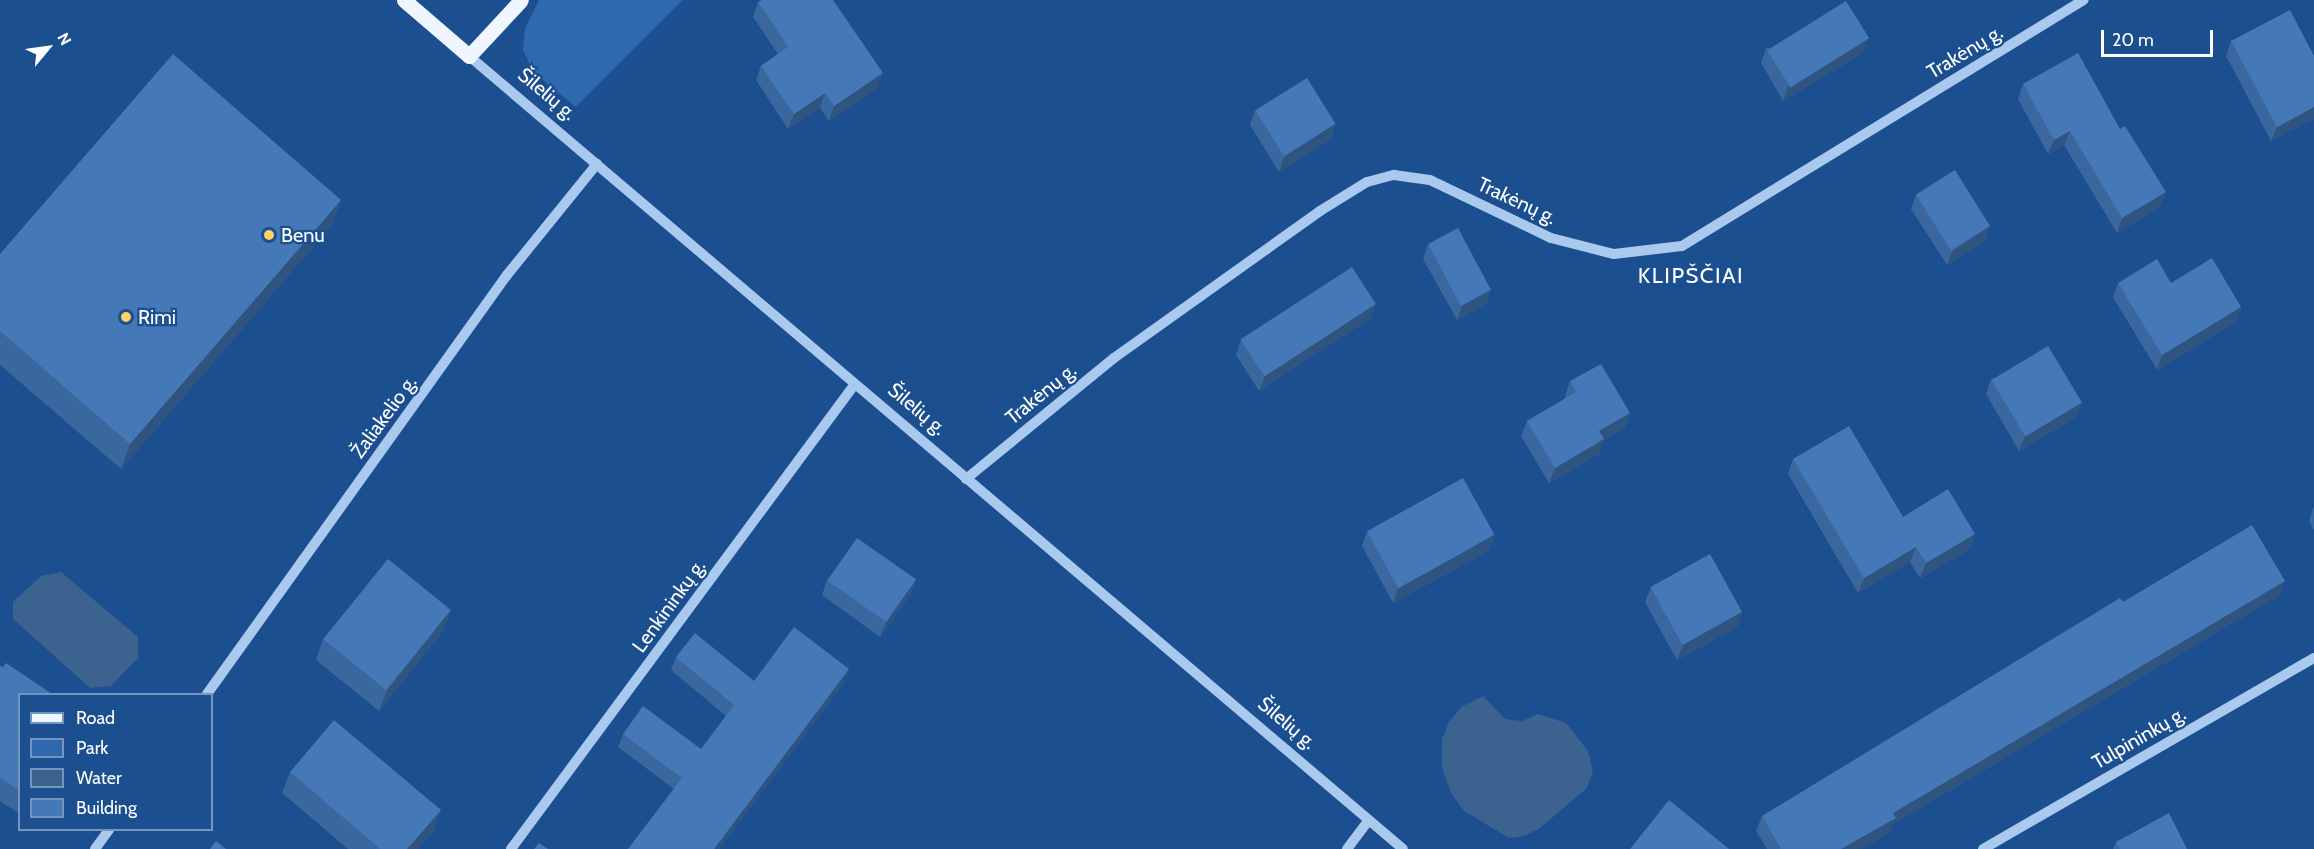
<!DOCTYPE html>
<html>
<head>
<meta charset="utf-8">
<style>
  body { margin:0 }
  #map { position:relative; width:2314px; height:849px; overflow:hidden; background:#1b4f8f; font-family:Cabin,sans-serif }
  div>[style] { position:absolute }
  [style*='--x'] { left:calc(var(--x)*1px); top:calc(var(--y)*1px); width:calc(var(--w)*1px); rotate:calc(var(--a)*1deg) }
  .green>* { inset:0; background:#2e69ad }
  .water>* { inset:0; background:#3c6290 }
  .minor>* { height:10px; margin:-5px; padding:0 5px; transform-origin:5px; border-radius:5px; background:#a9c9ee }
  .major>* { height:15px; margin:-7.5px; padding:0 7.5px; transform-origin:7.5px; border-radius:7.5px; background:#f0f6ff }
  .wall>* { inset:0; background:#3a679d }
  .shaded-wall>* { inset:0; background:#305480 }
  .building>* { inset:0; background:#4478b7; transform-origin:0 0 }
  .dots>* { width:16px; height:16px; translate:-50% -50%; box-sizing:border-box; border:3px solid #1b4f8f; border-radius:50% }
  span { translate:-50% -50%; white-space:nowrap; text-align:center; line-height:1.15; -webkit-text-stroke:4.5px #1b4f8f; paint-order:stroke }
  .street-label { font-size:20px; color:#fff }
  .poi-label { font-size:20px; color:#fff }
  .left { translate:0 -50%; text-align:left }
  .quarter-label { font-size:22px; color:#fff; letter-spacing:1.5px }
  .legend { position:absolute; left:18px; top:693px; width:195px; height:138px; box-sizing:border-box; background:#1b4f8f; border:2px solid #7695bc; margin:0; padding:8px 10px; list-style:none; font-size:18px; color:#fff }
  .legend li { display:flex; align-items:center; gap:12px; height:30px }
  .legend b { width:30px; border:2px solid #7695bc }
  .north { position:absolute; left:18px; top:18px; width:60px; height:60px; -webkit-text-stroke:4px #1b4f8f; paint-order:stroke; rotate:61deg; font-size:16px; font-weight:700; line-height:24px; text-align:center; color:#fff }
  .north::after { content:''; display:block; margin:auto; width:21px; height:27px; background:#fff; clip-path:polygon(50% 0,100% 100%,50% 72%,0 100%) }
  .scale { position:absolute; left:2101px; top:30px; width:112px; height:27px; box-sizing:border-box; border:3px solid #fff; border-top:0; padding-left:8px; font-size:18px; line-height:21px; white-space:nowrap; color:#fff; -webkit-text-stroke:4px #1b4f8f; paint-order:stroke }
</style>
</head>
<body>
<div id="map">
  <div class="green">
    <div style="clip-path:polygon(539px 0,683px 0,576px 107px,534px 73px,523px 50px,525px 28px)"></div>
  </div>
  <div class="water">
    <div style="clip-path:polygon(61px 572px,138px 637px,138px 658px,111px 686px,90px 688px,13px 619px,13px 602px,41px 576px)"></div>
    <div style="clip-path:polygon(1483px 696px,1505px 719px,1522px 721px,1538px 714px,1566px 723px,1588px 751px,1593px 771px,1587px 788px,1540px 828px,1524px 836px,1509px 838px,1464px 811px,1451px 793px,1442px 768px,1442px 739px,1449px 722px,1461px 707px)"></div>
  </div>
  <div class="minor">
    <div style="--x:469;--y:56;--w:1225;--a:40.33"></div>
    <div style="--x:966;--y:479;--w:191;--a:-39.3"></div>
    <div style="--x:1114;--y:358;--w:253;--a:-35.5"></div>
    <div style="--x:1320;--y:211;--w:55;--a:-31.7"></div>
    <div style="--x:1367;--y:182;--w:28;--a:-15"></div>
    <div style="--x:1394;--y:175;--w:36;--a:8"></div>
    <div style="--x:1430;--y:180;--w:134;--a:25.6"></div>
    <div style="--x:1551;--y:238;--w:65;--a:14.3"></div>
    <div style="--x:1614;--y:254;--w:68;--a:-6.7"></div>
    <div style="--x:1682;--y:246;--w:471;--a:-31.5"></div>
    <div style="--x:207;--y:694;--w:515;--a:-54.4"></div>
    <div style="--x:507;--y:275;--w:143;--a:-51"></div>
    <div style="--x:95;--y:849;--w:24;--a:-54"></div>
    <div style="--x:511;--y:849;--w:578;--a:-53.51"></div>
    <div style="--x:1347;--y:849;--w:36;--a:-53"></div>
    <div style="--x:1983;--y:849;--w:382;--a:-30"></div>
  </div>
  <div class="major">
    <div style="--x:404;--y:0;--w:86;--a:40.7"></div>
    <div style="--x:469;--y:56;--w:76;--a:-47.1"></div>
  </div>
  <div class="wall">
    <div style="clip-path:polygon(758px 2px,877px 88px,829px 121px,820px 108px,788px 129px,756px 80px,761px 66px,778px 54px,753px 17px)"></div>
    <div style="clip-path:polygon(2231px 41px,2314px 56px,2314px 119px,2271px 141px,2226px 56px)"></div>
    <div style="clip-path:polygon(1766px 48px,1863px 53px,1783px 101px,1761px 63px)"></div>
    <div style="clip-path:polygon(2023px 84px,2120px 129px,2160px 207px,2117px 233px,2064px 145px,2048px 154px,2018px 99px)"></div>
    <div style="clip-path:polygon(1255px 110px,1331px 139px,1279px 172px,1250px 125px)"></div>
    <div style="clip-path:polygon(1916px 194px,1990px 226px,1985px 241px,1947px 265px,1911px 209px)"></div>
    <div style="clip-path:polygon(341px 200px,332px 225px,121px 469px,0 365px,0 254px)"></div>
    <div style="clip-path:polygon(1428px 244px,1491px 290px,1486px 304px,1457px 320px,1423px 259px)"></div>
    <div style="clip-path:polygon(2118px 283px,2241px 307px,2236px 322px,2157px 370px,2113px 297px)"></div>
    <div style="clip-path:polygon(1371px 318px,1259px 391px,1236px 355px,1241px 340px)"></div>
    <div style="clip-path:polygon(1991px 379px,2082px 402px,2076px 417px,2019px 451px,1986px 394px)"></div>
    <div style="clip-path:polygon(1570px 381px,1630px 413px,1625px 428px,1604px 440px,1599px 454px,1549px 483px,1521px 436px,1527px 421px,1566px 398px,1565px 396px)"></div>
    <div style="clip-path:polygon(1793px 459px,1903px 517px,1975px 534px,1970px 549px,1920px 578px,1910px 562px,1858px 593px,1788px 474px)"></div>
    <div style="clip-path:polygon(2314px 506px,2314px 530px,2309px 521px)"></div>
    <div style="clip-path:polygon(1367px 532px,1490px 550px,1393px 603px,1362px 546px)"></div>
    <div style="clip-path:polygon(827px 580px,916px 580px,910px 595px,880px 637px,822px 595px)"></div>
    <div style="clip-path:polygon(1651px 587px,1742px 612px,1737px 627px,1677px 660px,1645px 602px)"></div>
    <div style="clip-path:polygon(2280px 595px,1893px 824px,1890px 832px,1861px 849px,1767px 849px,1756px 831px,1762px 816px,2123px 602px)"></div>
    <div style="clip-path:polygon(444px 630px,379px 711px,316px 660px,323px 639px)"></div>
    <div style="clip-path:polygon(676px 657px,754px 681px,844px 683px,719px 849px,628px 849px,674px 789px,618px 747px,623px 734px,701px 749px,726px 716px,671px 670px)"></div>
    <div style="clip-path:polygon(0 666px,20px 694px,20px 814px,0 801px)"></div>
    <div style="clip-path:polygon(290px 772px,441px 810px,433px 831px,418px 849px,348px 849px,282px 793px)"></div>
    <div style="clip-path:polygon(2116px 842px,2187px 849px,2113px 849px)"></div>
  </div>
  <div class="shaded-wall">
    <div style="clip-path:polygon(1869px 38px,1863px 53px,1783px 101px,1788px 86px)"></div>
    <div style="clip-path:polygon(883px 73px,877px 88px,829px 121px,834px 106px)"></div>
    <div style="clip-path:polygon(825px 93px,820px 108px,788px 129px,794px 114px)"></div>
    <div style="clip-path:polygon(2314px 107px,2314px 119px,2271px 141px,2277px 127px)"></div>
    <div style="clip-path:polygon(1336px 124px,1331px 139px,1279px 172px,1284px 157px)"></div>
    <div style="clip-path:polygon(2070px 131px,2064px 145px,2048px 154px,2054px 140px)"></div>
    <div style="clip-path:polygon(2166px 192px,2160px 207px,2117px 233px,2122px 218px)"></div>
    <div style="clip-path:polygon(341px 200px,332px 225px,121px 469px,130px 444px)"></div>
    <div style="clip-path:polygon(1990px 226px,1985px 241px,1947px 265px,1952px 251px)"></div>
    <div style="clip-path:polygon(1491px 290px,1486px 304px,1457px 320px,1462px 306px)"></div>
    <div style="clip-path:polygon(1376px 304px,1371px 318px,1259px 391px,1265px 376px)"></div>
    <div style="clip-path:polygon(2241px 307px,2236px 322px,2157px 370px,2162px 355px)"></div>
    <div style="clip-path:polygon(2082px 402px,2076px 417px,2019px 451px,2025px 436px)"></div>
    <div style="clip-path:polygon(1630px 413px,1625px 428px,1604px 440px,1599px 454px,1549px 483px,1555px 468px,1599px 431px)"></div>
    <div style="clip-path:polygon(1975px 534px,1970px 549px,1920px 578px,1926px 563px)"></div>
    <div style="clip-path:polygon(1495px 535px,1490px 550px,1393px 603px,1398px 588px)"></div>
    <div style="clip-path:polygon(1916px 547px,1910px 562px,1858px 593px,1864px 578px)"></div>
    <div style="clip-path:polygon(916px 580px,910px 595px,880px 637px,886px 622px)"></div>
    <div style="clip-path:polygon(2285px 581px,2280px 595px,1893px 824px,1890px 832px,1861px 849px,1841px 849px,1893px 813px)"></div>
    <div style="clip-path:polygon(451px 610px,444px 630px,379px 711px,387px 690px)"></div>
    <div style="clip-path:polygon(1742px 612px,1737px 627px,1677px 660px,1683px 645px)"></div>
    <div style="clip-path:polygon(849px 669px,844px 683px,719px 849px,714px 849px)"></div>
    <div style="clip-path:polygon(441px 810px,433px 831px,418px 849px,407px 849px)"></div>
  </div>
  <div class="building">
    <div style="clip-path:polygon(762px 0,833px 0,883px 73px,834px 106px,825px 93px,794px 114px,761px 66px,788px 47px,758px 2px)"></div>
    <div style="left:1846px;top:1px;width:44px;height:93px;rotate:58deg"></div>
    <div style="clip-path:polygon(2290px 10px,2314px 56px,2314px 107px,2277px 127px,2231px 41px)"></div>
    <div style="clip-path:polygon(2078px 53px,2120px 129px,2125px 126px,2166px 192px,2122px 218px,2070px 131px,2054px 140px,2023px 84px)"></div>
    <div style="clip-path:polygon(173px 54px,341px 200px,130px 444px,0 331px,0 254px)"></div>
    <div style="left:1307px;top:78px;width:54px;height:61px;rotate:58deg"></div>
    <div style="left:1955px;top:170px;width:66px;height:46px;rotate:58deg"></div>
    <div style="left:1458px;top:228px;width:70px;height:34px;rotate:62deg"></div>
    <div style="clip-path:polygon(2212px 258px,2241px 307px,2162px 355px,2118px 283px,2157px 259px,2171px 283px)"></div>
    <div style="left:1352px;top:267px;width:44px;height:133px;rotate:57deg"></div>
    <div style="left:2048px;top:346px;width:66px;height:66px;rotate:59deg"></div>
    <div style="clip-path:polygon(1601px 364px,1630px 413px,1599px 431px,1604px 439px,1555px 468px,1527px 421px,1576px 392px,1570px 381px)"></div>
    <div style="clip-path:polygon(1849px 426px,1903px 517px,1948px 489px,1975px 534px,1926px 563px,1916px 547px,1864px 578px,1793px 459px)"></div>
    <div style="left:1463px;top:478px;width:65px;height:110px;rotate:61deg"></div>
    <div style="clip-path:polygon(2252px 525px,2285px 581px,1893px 813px,1896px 818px,1841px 849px,1781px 849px,1762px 816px,2120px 598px,2123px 602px)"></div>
    <div style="left:857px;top:538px;width:72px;height:52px;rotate:35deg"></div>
    <div style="left:1710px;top:554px;width:66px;height:68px;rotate:61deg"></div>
    <div style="left:388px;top:559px;width:81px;height:103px;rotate:39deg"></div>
    <div style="clip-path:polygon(794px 627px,849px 669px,714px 849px,628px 849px,682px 778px,623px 734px,643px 706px,701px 749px,734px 705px,676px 657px,695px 633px,754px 681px)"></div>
    <div style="clip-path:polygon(6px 663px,52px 694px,20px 694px,20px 791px,0 778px,0 666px,3px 667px)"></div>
    <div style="clip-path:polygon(334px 720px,441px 810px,407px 849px,380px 849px,290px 772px)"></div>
    <div style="clip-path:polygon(1669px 800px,1729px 849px,1630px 849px)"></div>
    <div style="clip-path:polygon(2169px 813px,2187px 849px,2120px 849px,2116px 842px)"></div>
    <div style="clip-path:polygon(216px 841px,226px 849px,210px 849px)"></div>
    <div style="clip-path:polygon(539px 843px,548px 849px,534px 849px)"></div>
  </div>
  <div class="dots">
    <div style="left:269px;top:235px;background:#ffd166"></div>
    <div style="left:126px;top:317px;background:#ffd166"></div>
  </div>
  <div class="street-label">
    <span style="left:1965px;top:52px;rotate:-31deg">Trakėnų g.</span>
    <span style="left:547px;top:94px;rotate:40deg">Šilelių g.</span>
    <span style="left:1517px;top:201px;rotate:25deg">Trakėnų g.</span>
    <span style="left:1041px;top:394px;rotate:-39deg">Trakėnų g.</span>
    <span style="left:917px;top:409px;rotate:40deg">Šilelių g.</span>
    <span style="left:384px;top:417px;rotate:-54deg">Žaliakelio g.</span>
    <span style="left:669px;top:606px;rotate:-54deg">Lenkininkų g.</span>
    <span style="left:1287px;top:723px;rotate:40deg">Šilelių g.</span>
    <span style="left:2139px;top:738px;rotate:-30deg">Tulpininkų g.</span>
  </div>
  <div class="poi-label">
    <span class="left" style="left:281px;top:235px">Benu</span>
    <span class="left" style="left:138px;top:317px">Rimi</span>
  </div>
  <div class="quarter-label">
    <span style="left:1691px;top:276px">KLIPŠČIAI</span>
  </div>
  <ul class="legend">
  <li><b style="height:8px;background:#f0f6ff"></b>Road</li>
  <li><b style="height:16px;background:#2e69ad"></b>Park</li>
  <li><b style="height:16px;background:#3c6290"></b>Water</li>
  <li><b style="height:16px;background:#4478b7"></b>Building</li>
  </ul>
  <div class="north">N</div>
  <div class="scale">20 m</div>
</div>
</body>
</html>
